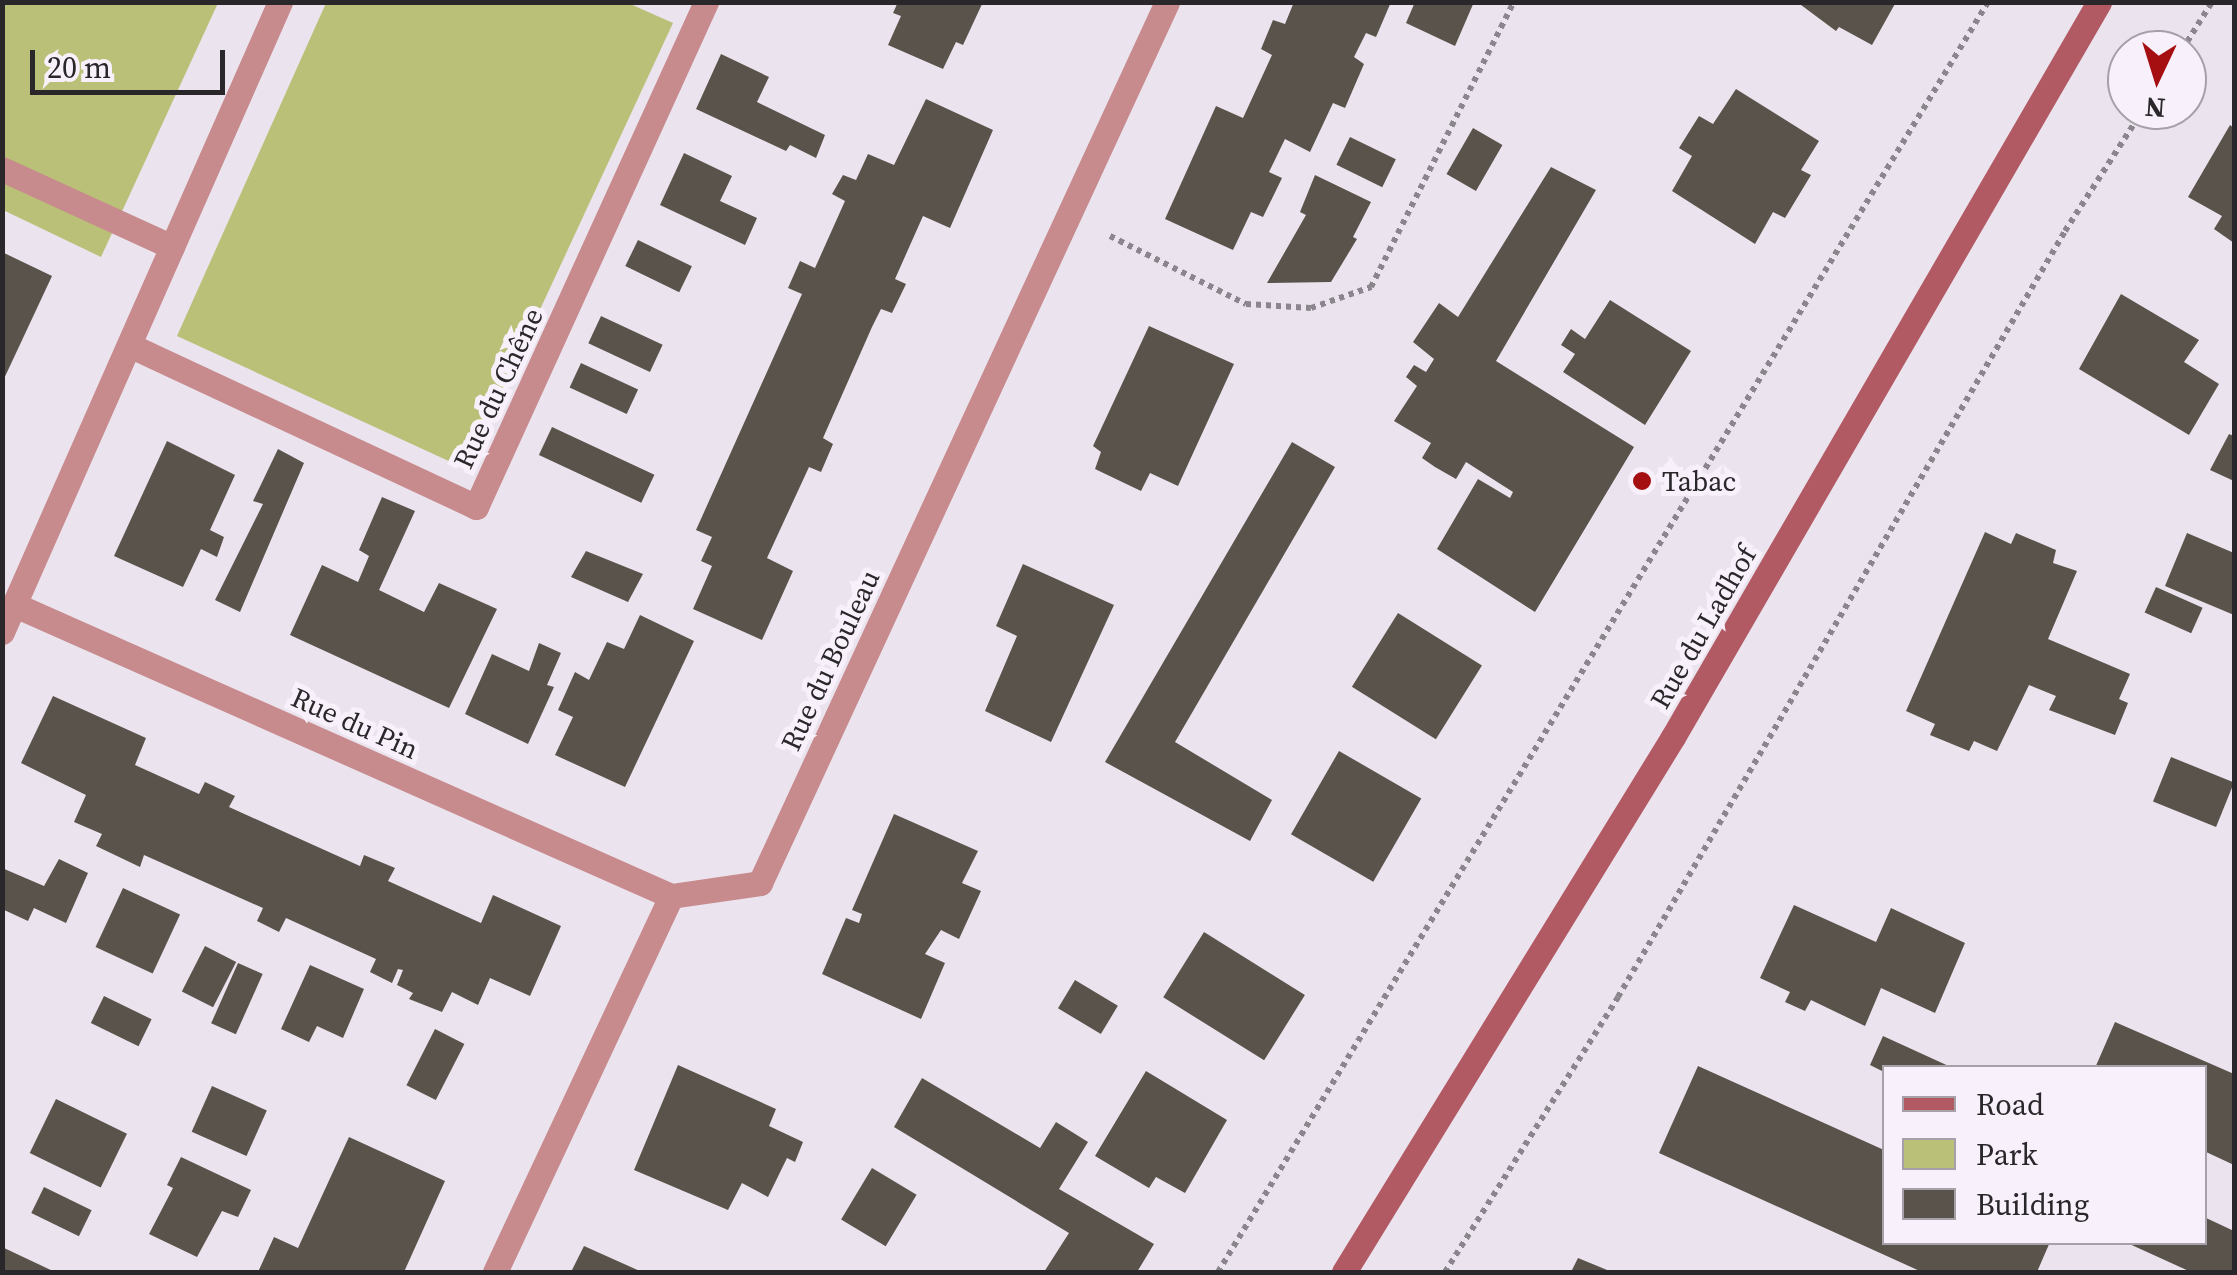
<!DOCTYPE html>
<html>
<head>
<meta charset="utf-8">
<style>
  body { margin:0 }
  #map { position:relative; width:2237px; height:1275px; overflow:hidden; background:#ebe4ee; font-family:"Source Serif 4",serif }
  div>[style] { position:absolute }
  [style*='--x'] { left:calc(var(--x)*1px); top:calc(var(--y)*1px); width:calc(var(--w)*1px); rotate:calc(var(--a)*1deg) }
  .green>* { inset:0; background:#bbc078 }
  .building>* { inset:0; background:#5a534b; transform-origin:0 0 }
  .path>* { height:6px; margin-top:-3px; transform-origin:0; background:repeating-linear-gradient(90deg,#8b868d 0 5px,transparent 0 10px) }
  .lane>* { height:25px; margin:-12.5px; padding:0 12.5px; transform-origin:12.5px; border-radius:12.5px; background:#c78a8d }
  .street>* { height:25px; margin:-12.5px; padding:0 12.5px; transform-origin:12.5px; border-radius:12.5px; background:#c78a8d }
  .secondary>* { height:25px; margin:-12.5px; padding:0 12.5px; transform-origin:12.5px; border-radius:12.5px; background:#b25a63 }
  .dots>* { width:28px; height:28px; translate:-50% -50%; box-sizing:border-box; border:5px solid #f8f1fb; border-radius:50% }
  span { translate:-50% -50%; white-space:nowrap; text-align:center; line-height:1.15; -webkit-text-stroke:10px #f8f1fb; paint-order:stroke }
  .street-label { font-size:28px; color:#2a272b }
  .poi-label { font-size:28px; color:#2a272b }
  .left { translate:0 -50%; text-align:left }
  .frame { position:absolute; inset:0; border:5px solid #2a272b; pointer-events:none }
  .legend { position:absolute; left:1882px; top:1065px; width:325px; height:180px; box-sizing:border-box; background:#f8f1fb; border:2px solid #a6a0a8; margin:0; padding:12px 18px; list-style:none; font-size:30px; color:#2a272b }
  .legend li { display:flex; align-items:center; gap:20px; height:50px }
  .legend b { width:50px; border:2px solid #a6a0a8 }
  .north { position:absolute; left:2107px; top:30px; width:100px; height:100px; box-sizing:border-box; background:#f8f1fb; border:2px solid #a6a0a8; border-radius:50%; rotate:184deg; font-size:28px; font-weight:700; line-height:40px; text-align:center; color:#2a272b }
  .north::after { content:''; display:block; margin:auto; width:35px; height:45px; background:#a50f12; clip-path:polygon(50% 0,100% 100%,50% 72%,0 100%) }
  .scale { position:absolute; left:30px; top:50px; width:195px; height:45px; box-sizing:border-box; border:5px solid #2a272b; border-top:0; padding-left:12px; font-size:30px; line-height:35px; white-space:nowrap; color:#2a272b; -webkit-text-stroke:8px #f8f1fb; paint-order:stroke }
</style>
</head>
<body>
<div id="map">
  <div class="green">
    <div style="clip-path:polygon(2px 3px,218px 3px,101px 257px,3px 210px)"></div>
    <div style="clip-path:polygon(326px 3px,628px 3px,673px 23px,466px 469px,177px 336px)"></div>
  </div>
  <div class="building">
    <div style="clip-path:polygon(898px 2px,983px 2px,963px 45px,956px 42px,943px 69px,888px 45px,901px 16px,893px 13px)"></div>
    <div style="clip-path:polygon(1294px 2px,1391px 2px,1376px 37px,1366px 33px,1354px 57px,1364px 64px,1345px 108px,1333px 103px,1310px 152px,1285px 139px,1269px 172px,1282px 178px,1263px 217px,1251px 212px,1233px 250px,1165px 219px,1216px 106px,1243px 118px,1272px 55px,1261px 49px,1273px 20px,1285px 24px)"></div>
    <div style="clip-path:polygon(1415px 2px,1474px 2px,1455px 46px,1406px 23px)"></div>
    <div style="clip-path:polygon(1797px 2px,1896px 2px,1872px 45px,1839px 27px,1836px 31px)"></div>
    <div style="clip-path:polygon(721px 54px,769px 77px,757px 102px,825px 135px,816px 158px,790px 145px,786px 151px,696px 109px)"></div>
    <div style="clip-path:polygon(1736px 89px,1819px 141px,1801px 170px,1811px 175px,1785px 218px,1773px 212px,1755px 244px,1672px 191px,1692px 156px,1679px 148px,1699px 116px,1713px 124px)"></div>
    <div style="clip-path:polygon(926px 99px,993px 130px,950px 228px,923px 216px,895px 279px,906px 284px,892px 313px,881px 309px,872px 327px,823px 438px,833px 444px,821px 472px,809px 467px,767px 558px,793px 571px,762px 640px,693px 609px,712px 566px,701px 561px,712px 537px,696px 530px,802px 294px,788px 288px,800px 261px,815px 268px,845px 201px,832px 194px,843px 175px,856px 180px,868px 154px,894px 165px)"></div>
    <div style="clip-path:polygon(2230px 125px,2234px 128px,2234px 243px,2214px 229px,2222px 216px,2188px 197px)"></div>
    <div style="left:1473px;top:128px;width:34px;height:53px;rotate:30deg"></div>
    <div style="left:1350px;top:137px;width:51px;height:31px;rotate:26deg"></div>
    <div style="clip-path:polygon(684px 153px,732px 176px,720px 201px,757px 218px,745px 245px,660px 205px)"></div>
    <div style="clip-path:polygon(1551px 167px,1596px 190px,1496px 361px,1634px 447px,1535px 612px,1437px 549px,1478px 479px,1510px 498px,1513px 492px,1466px 462px,1456px 479px,1435px 467px,1422px 458px,1431px 443px,1394px 421px,1417px 386px,1406px 377px,1414px 365px,1426px 372px,1434px 359px,1413px 342px,1439px 303px,1458px 317px)"></div>
    <div style="clip-path:polygon(1315px 175px,1371px 202px,1353px 237px,1357px 239px,1331px 282px,1267px 283px,1306px 215px,1300px 212px)"></div>
    <div style="left:638px;top:240px;width:60px;height:29px;rotate:26deg"></div>
    <div style="clip-path:polygon(2px 252px,52px 276px,2px 383px)"></div>
    <div style="clip-path:polygon(2121px 294px,2199px 340px,2184px 362px,2219px 384px,2189px 435px,2079px 369px)"></div>
    <div style="clip-path:polygon(1610px 300px,1691px 351px,1645px 425px,1563px 372px,1575px 354px,1561px 345px,1571px 329px,1585px 339px)"></div>
    <div style="left:601px;top:316px;width:68px;height:30px;rotate:25deg"></div>
    <div style="clip-path:polygon(1149px 326px,1234px 364px,1178px 486px,1150px 473px,1141px 491px,1095px 469px,1101px 452px,1093px 446px)"></div>
    <div style="left:581px;top:363px;width:63px;height:27px;rotate:25deg"></div>
    <div style="left:552px;top:427px;width:113px;height:31px;rotate:25deg"></div>
    <div style="clip-path:polygon(2229px 434px,2234px 436px,2234px 481px,2210px 470px)"></div>
    <div style="clip-path:polygon(167px 441px,235px 475px,210px 530px,224px 537px,217px 557px,201px 549px,183px 587px,114px 556px)"></div>
    <div style="clip-path:polygon(1292px 442px,1335px 467px,1175px 742px,1272px 800px,1250px 841px,1105px 762px)"></div>
    <div style="clip-path:polygon(278px 449px,304px 463px,240px 612px,215px 600px,263px 504px,253px 501px)"></div>
    <div style="clip-path:polygon(382px 497px,415px 511px,379px 590px,424px 612px,439px 583px,497px 609px,449px 708px,290px 635px,322px 565px,358px 582px,369px 556px,359px 550px)"></div>
    <div style="clip-path:polygon(1985px 532px,2011px 544px,2016px 533px,2056px 550px,2053px 563px,2077px 571px,2048px 639px,2130px 674px,2119px 699px,2128px 703px,2115px 735px,2049px 710px,2056px 696px,2029px 685px,1997px 751px,1974px 741px,1969px 751px,1930px 735px,1935px 724px,1906px 711px)"></div>
    <div style="clip-path:polygon(2187px 533px,2234px 553px,2234px 615px,2165px 586px)"></div>
    <div style="clip-path:polygon(586px 551px,643px 574px,628px 602px,571px 577px)"></div>
    <div style="clip-path:polygon(1023px 564px,1114px 605px,1051px 742px,985px 711px,1017px 636px,996px 626px)"></div>
    <div style="left:2156px;top:587px;width:51px;height:28px;rotate:24deg"></div>
    <div style="left:1398px;top:613px;width:99px;height:87px;rotate:32deg"></div>
    <div style="clip-path:polygon(640px 615px,694px 641px,625px 787px,555px 755px,573px 717px,558px 710px,575px 672px,589px 680px,607px 642px,624px 649px)"></div>
    <div style="clip-path:polygon(539px 643px,561px 653px,547px 685px,554px 687px,528px 744px,465px 714px,492px 654px,529px 671px)"></div>
    <div style="clip-path:polygon(53px 696px,146px 738px,135px 765px,199px 794px,205px 782px,235px 796px,229px 807px,360px 866px,364px 855px,395px 868px,388px 881px,481px 923px,493px 895px,561px 926px,530px 996px,490px 978px,478px 1005px,452px 992px,442px 1012px,409px 999px,413px 993px,397px 985px,403px 970px,398px 969px,392px 983px,370px 972px,376px 959px,286px 918px,279px 932px,257px 921px,263px 908px,144px 855px,140px 867px,96px 846px,102px 834px,74px 822px,86px 795px,21px 763px)"></div>
    <div style="left:1339px;top:751px;width:95px;height:96px;rotate:30deg"></div>
    <div style="left:2171px;top:757px;width:68px;height:48px;rotate:22deg"></div>
    <div style="clip-path:polygon(894px 814px,978px 851px,962px 883px,981px 891px,959px 939px,941px 930px,925px 954px,945px 963px,921px 1019px,822px 974px,846px 918px,859px 923px,862px 914px,852px 910px)"></div>
    <div style="clip-path:polygon(59px 859px,88px 873px,66px 923px,34px 908px,28px 921px,2px 909px,2px 868px,44px 886px)"></div>
    <div style="left:123px;top:888px;width:63px;height:65px;rotate:25deg"></div>
    <div style="clip-path:polygon(1794px 905px,1876px 942px,1891px 908px,1965px 943px,1935px 1013px,1881px 988px,1865px 1026px,1811px 1000px,1805px 1011px,1785px 1002px,1790px 992px,1760px 978px)"></div>
    <div style="left:1204px;top:932px;width:119px;height:77px;rotate:32deg"></div>
    <div style="left:205px;top:946px;width:35px;height:51px;rotate:27deg"></div>
    <div style="left:238px;top:963px;width:27px;height:66px;rotate:24deg"></div>
    <div style="clip-path:polygon(310px 965px,364px 989px,343px 1038px,317px 1026px,309px 1042px,281px 1029px)"></div>
    <div style="left:1075px;top:980px;width:50px;height:33px;rotate:31deg"></div>
    <div style="left:104px;top:996px;width:53px;height:30px;rotate:26deg"></div>
    <div style="clip-path:polygon(2115px 1022px,2234px 1074px,2234px 1165px,2204px 1151px,2204px 1068px,2095px 1068px)"></div>
    <div style="left:435px;top:1029px;width:33px;height:63px;rotate:27deg"></div>
    <div style="clip-path:polygon(1883px 1036px,1953px 1068px,1884px 1068px,1884px 1072px,1870px 1065px)"></div>
    <div style="clip-path:polygon(678px 1065px,776px 1109px,769px 1126px,803px 1142px,795px 1162px,787px 1158px,768px 1197px,742px 1183px,728px 1210px,634px 1170px)"></div>
    <div style="clip-path:polygon(1698px 1066px,1884px 1150px,1884px 1242px,2050px 1242px,2037px 1272px,1922px 1272px,1659px 1153px)"></div>
    <div style="clip-path:polygon(1146px 1071px,1227px 1120px,1185px 1193px,1156px 1177px,1149px 1188px,1095px 1156px)"></div>
    <div style="clip-path:polygon(922px 1078px,1040px 1148px,1056px 1122px,1088px 1142px,1059px 1189px,1154px 1244px,1137px 1272px,1044px 1272px,1069px 1233px,894px 1127px)"></div>
    <div style="left:212px;top:1086px;width:60px;height:50px;rotate:24deg"></div>
    <div style="left:56px;top:1099px;width:79px;height:60px;rotate:26deg"></div>
    <div style="clip-path:polygon(349px 1137px,445px 1181px,404px 1272px,258px 1272px,274px 1237px,298px 1248px)"></div>
    <div style="clip-path:polygon(181px 1157px,251px 1190px,238px 1217px,222px 1211px,197px 1257px,149px 1234px,173px 1188px,167px 1185px)"></div>
    <div style="left:872px;top:1168px;width:52px;height:60px;rotate:31deg"></div>
    <div style="left:44px;top:1187px;width:53px;height:29px;rotate:26deg"></div>
    <div style="clip-path:polygon(2204px 1217px,2234px 1231px,2232px 1272px,2191px 1272px,2125px 1242px,2204px 1242px)"></div>
    <div style="clip-path:polygon(584px 1246px,642px 1272px,571px 1272px)"></div>
    <div style="clip-path:polygon(2px 1247px,55px 1272px,2px 1272px)"></div>
    <div style="clip-path:polygon(1578px 1258px,1612px 1272px,1571px 1272px)"></div>
  </div>
  <div class="path">
    <div style="--x:2182;--y:50;--w:57;--a:-58"></div>
    <div style="--x:1110;--y:236;--w:152;--a:26.6"></div>
    <div style="--x:1246;--y:304;--w:65;--a:3.5"></div>
    <div style="--x:1311;--y:308;--w:64;--a:-19.3"></div>
    <div style="--x:1371;--y:287;--w:319;--a:-63.4"></div>
    <div style="--x:1218;--y:1272;--w:1485;--a:-58.77"></div>
    <div style="--x:1445;--y:1272;--w:325;--a:-57.8"></div>
    <div style="--x:1618;--y:997;--w:887;--a:-59.73"></div>
    <div style="--x:2065;--y:231;--w:144;--a:-57.2"></div>
  </div>
  <div class="lane">
    <div style="--x:2;--y:169;--w:187;--a:24.6"></div>
  </div>
  <div class="street">
    <div style="--x:129;--y:345;--w:383;--a:25"></div>
    <div style="--x:476;--y:507;--w:555;--a:-65.51"></div>
    <div style="--x:15;--y:605;--w:718;--a:23.92"></div>
    <div style="--x:2;--y:632;--w:689;--a:-66.19"></div>
    <div style="--x:495;--y:1272;--w:415;--a:-64.9"></div>
    <div style="--x:671;--y:896;--w:90;--a:-8.3"></div>
    <div style="--x:760;--y:883;--w:970;--a:-65.2"></div>
  </div>
  <div class="secondary">
    <div style="--x:1344;--y:1272;--w:628;--a:-58.41"></div>
    <div style="--x:1673;--y:737;--w:850;--a:-59.9"></div>
  </div>
  <div class="dots">
    <div style="left:1642px;top:481px;background:#a50f12"></div>
  </div>
  <div class="street-label">
    <span style="left:498px;top:388px;rotate:-65deg">Rue du Chêne</span>
    <span style="left:1703px;top:627px;rotate:-60deg">Rue du Ladhof</span>
    <span style="left:830px;top:660px;rotate:-65deg">Rue du Bouleau</span>
    <span style="left:355px;top:723px;rotate:24deg">Rue du Pin</span>
  </div>
  <div class="poi-label">
    <span class="left" style="left:1662px;top:481px">Tabac</span>
  </div>
  <div class="frame"></div>
  <ul class="legend">
  <li><b style="height:12px;background:#b25a63"></b>Road</li>
  <li><b style="height:28px;background:#bbc078"></b>Park</li>
  <li><b style="height:28px;background:#5a534b"></b>Building</li>
  </ul>
  <div class="north">N</div>
  <div class="scale">20 m</div>
</div>
</body>
</html>
